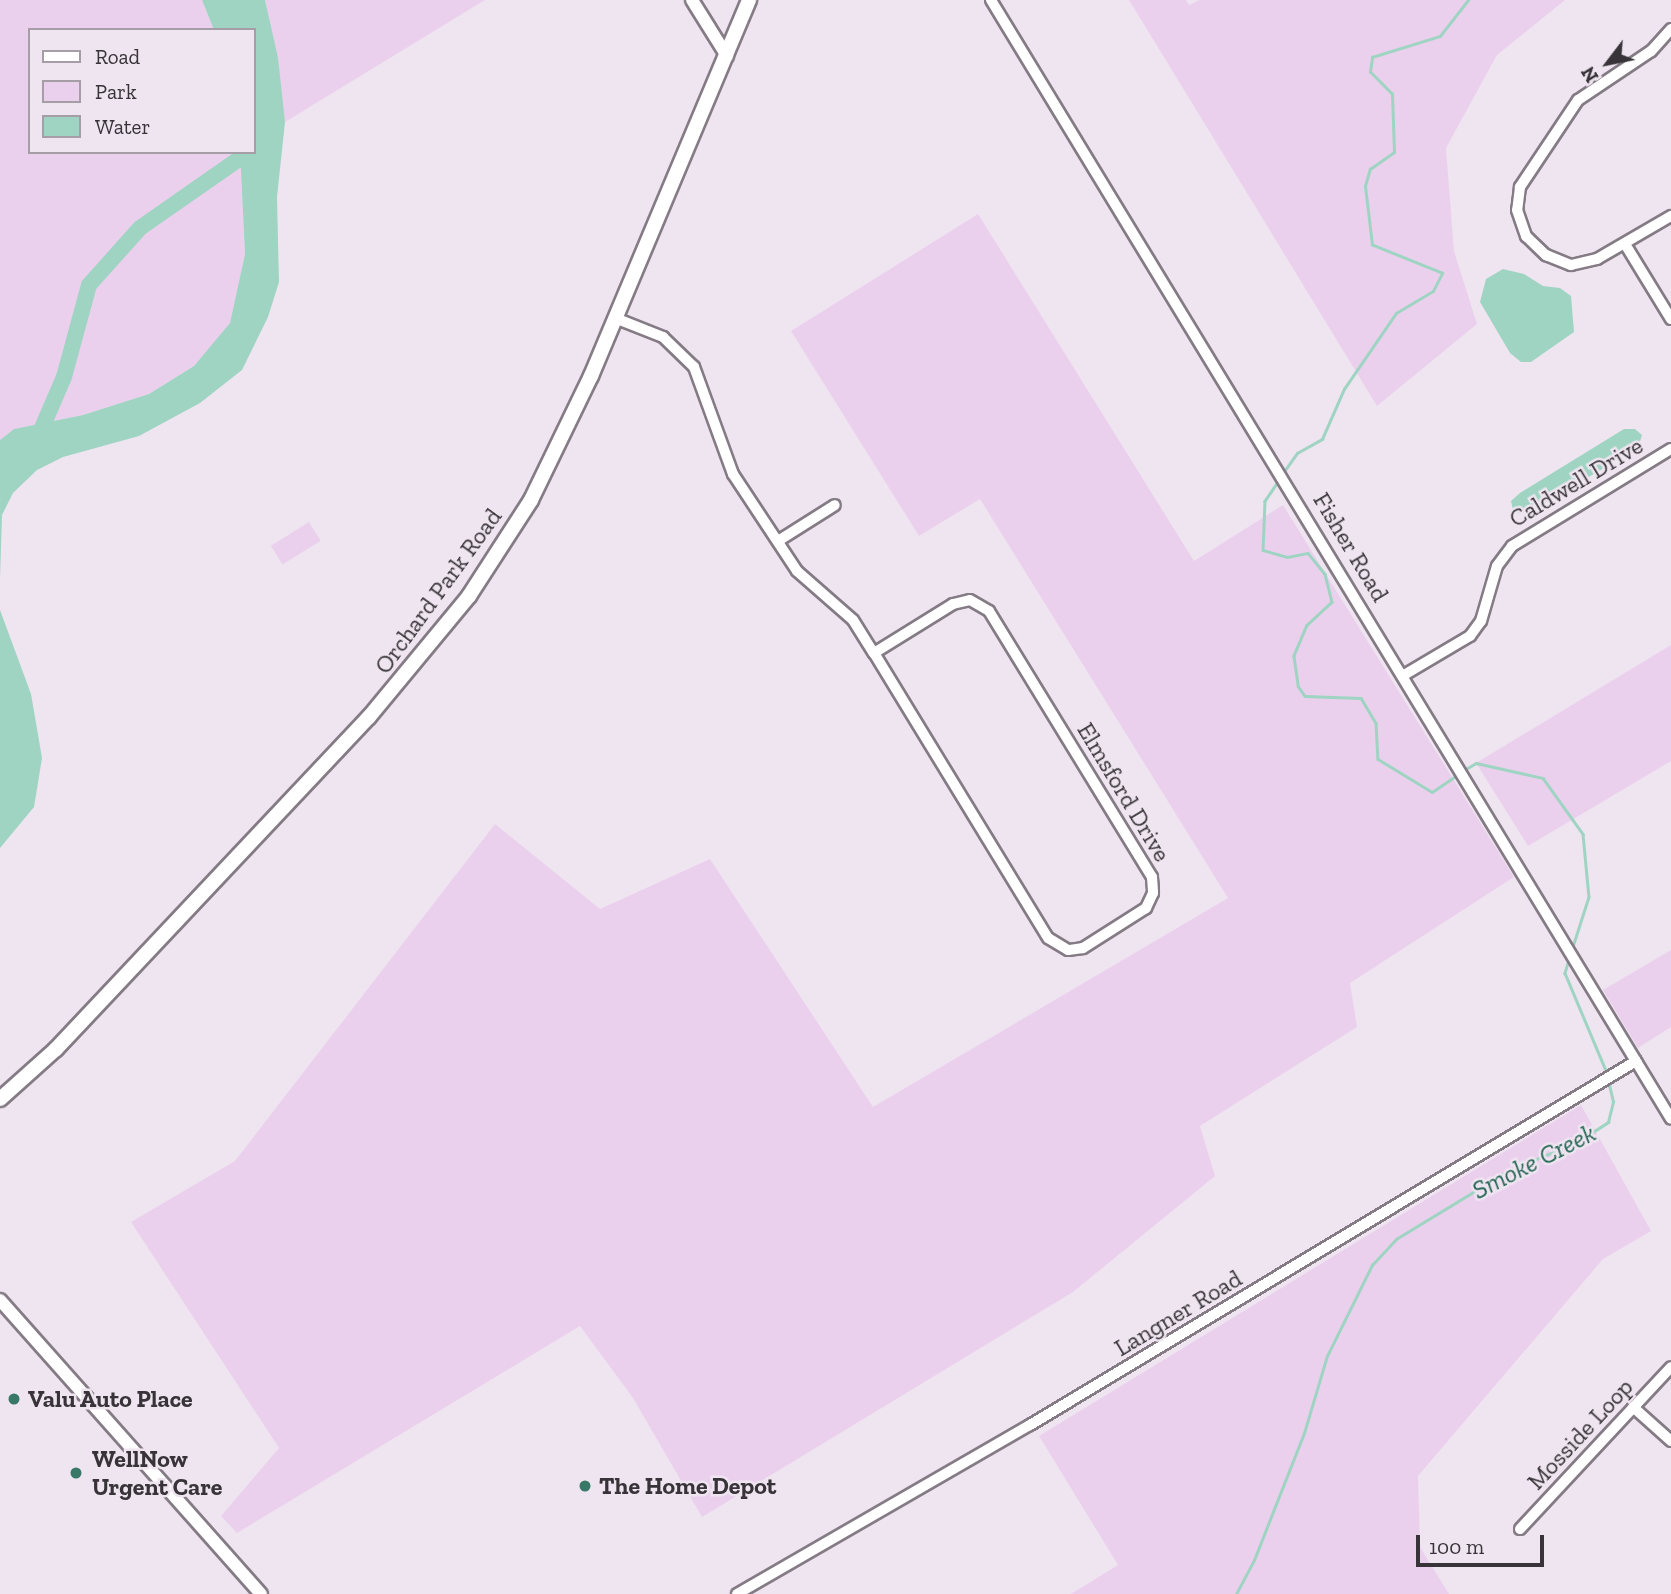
<!DOCTYPE html>
<html>
<head>
<meta charset="utf-8">
<style>
  body { margin:0 }
  #map { position:relative; width:1671px; height:1594px; overflow:hidden; background:#efe5f0; font-family:"Zilla Slab",serif }
  div>[style] { position:absolute }
  [style*='--x'] { left:calc(var(--x)*1px); top:calc(var(--y)*1px); width:calc(var(--w)*1px); rotate:calc(var(--a)*1deg) }
  .green>* { inset:0; background:#ebd0ee; transform-origin:0 0 }
  .water>* { inset:0; background:#9fd4c2 }
  .stream>* { height:2.5px; margin:-1.25px; padding:0 1.25px; transform-origin:1.25px; border-radius:1.25px; background:#9fd4c2 }
  .river>* { height:16px; margin:-8px; padding:0 8px; transform-origin:8px; border-radius:8px; background:#9fd4c2 }
  .roads { filter:drop-shadow(2px 0 #847b85) drop-shadow(-2px 0 #847b85) drop-shadow(0 2px #847b85) drop-shadow(0 -2px #847b85) }
  .minor>* { height:10px; margin:-5px; padding:0 5px; transform-origin:5px; border-radius:5px; background:#fff }
  .tertiary>* { height:12px; margin:-6px; padding:0 6px; transform-origin:6px; border-radius:6px; background:#fff }
  .secondary>* { height:14px; margin:-7px; padding:0 7px; transform-origin:7px; border-radius:7px; background:#fff }
  .dots>* { width:19px; height:19px; translate:-50% -50%; box-sizing:border-box; border:4px solid #efe5f0; border-radius:50% }
  span { translate:-50% -50%; white-space:nowrap; text-align:center; line-height:1.15; -webkit-text-stroke:5px #efe5f0; paint-order:stroke }
  .street-label { font-size:24px; color:#373338 }
  .poi-label { font-size:24px; color:#373338; font-weight:700 }
  .left { translate:0 -50%; text-align:left }
  .water-label { font-size:26px; color:#236453; font-style:italic }
  .legend { position:absolute; left:28px; top:28px; width:228px; height:126px; box-sizing:border-box; background:#efe5f0; border:2px solid #a59ea6; margin:0; padding:9px 12px; list-style:none; font-size:21px; color:#373338 }
  .legend li { display:flex; align-items:center; gap:14px; height:35px }
  .legend b { width:35px; border:2px solid #a59ea6 }
  .north { position:absolute; left:1573px; top:28px; width:70px; height:70px; -webkit-text-stroke:5px #efe5f0; paint-order:stroke; rotate:238deg; font-size:19px; font-weight:700; line-height:28px; text-align:center; color:#373338 }
  .north::after { content:''; display:block; margin:auto; width:24px; height:32px; background:#373338; clip-path:polygon(50% 0,100% 100%,50% 72%,0 100%) }
  .scale { position:absolute; left:1416px; top:1535px; width:128px; height:32px; box-sizing:border-box; border:4px solid #373338; border-top:0; padding-left:9px; font-size:21px; line-height:24px; white-space:nowrap; color:#373338; -webkit-text-stroke:5px #efe5f0; paint-order:stroke }
</style>
</head>
<body>
<div id="map">
  <div class="green">
    <div style="clip-path:polygon(0 0,202px 0,214px 30px,30px 30px,30px 152px,240px 152px,245px 254px,230px 324px,194px 366px,149px 394px,83px 415px,14px 429px,0 440px)"></div>
    <div style="clip-path:polygon(265px 0,485px 0,285px 122px)"></div>
    <div style="clip-path:polygon(1129px 0,1186px 0,1189px 5px,1199px 0,1565px 0,1497px 55px,1446px 148px,1454px 251px,1477px 324px,1377px 406px)"></div>
    <div style="clip-path:polygon(978px 214px,1194px 561px,1283px 505px,1514px 877px,1350px 983px,1357px 1027px,1200px 1126px,1215px 1176px,1073px 1292px,702px 1517px,633px 1398px,580px 1326px,237px 1533px,221px 1516px,279px 1448px,131px 1222px,235px 1161px,495px 824px,600px 909px,710px 859px,873px 1107px,1228px 898px,980px 499px,919px 536px,791px 331px)"></div>
    <div style="left:309px;top:522px;width:22px;height:45px;rotate:58deg"></div>
    <div style="clip-path:polygon(1671px 645px,1671px 761px,1528px 846px,1476px 763px)"></div>
    <div style="clip-path:polygon(1671px 950px,1671px 1027px,1638px 1048px,1603px 990px)"></div>
    <div style="clip-path:polygon(1581px 1105px,1651px 1231px,1603px 1259px,1418px 1476px,1420px 1547px,1449px 1594px,1071px 1594px,1118px 1565px,1039px 1436px)"></div>
  </div>
  <div class="water">
    <div style="clip-path:polygon(202px 0,265px 0,278px 58px,285px 122px,277px 197px,279px 282px,268px 317px,242px 370px,200px 403px,139px 436px,63px 457px,37px 470px,13px 493px,2px 515px,0 579px,0 440px,14px 429px,83px 415px,149px 394px,194px 366px,230px 323px,245px 254px,240px 152px,254px 152px,254px 30px,214px 30px)"></div>
    <div style="clip-path:polygon(1503px 269px,1524px 274px,1543px 286px,1560px 288px,1571px 296px,1574px 332px,1531px 362px,1521px 362px,1510px 353px,1480px 302px,1486px 279px)"></div>
    <div style="clip-path:polygon(1624px 429px,1635px 429px,1642px 435px,1638px 448px,1531px 511px,1520px 514px,1513px 510px,1511px 501px,1520px 493px)"></div>
    <div style="clip-path:polygon(0 610px,31px 694px,42px 758px,34px 807px,0 848px)"></div>
  </div>
  <div class="stream">
    <div style="--x:1283;--y:473;--w:24;--a:-55"></div>
    <div style="--x:1297;--y:453;--w:29;--a:-29"></div>
    <div style="--x:1322;--y:439;--w:55;--a:-66.3"></div>
    <div style="--x:1344;--y:389;--w:92;--a:-55.6"></div>
    <div style="--x:1396;--y:313;--w:43;--a:-30.7"></div>
    <div style="--x:1433;--y:291;--w:20;--a:-63"></div>
    <div style="--x:1442;--y:273;--w:75;--a:-158.2"></div>
    <div style="--x:1372;--y:245;--w:59;--a:-96.8"></div>
    <div style="--x:1365;--y:186;--w:18;--a:-74"></div>
    <div style="--x:1370;--y:169;--w:29;--a:-35"></div>
    <div style="--x:1394;--y:152;--w:58;--a:-92"></div>
    <div style="--x:1392;--y:94;--w:31;--a:-135"></div>
    <div style="--x:1370;--y:72;--w:15;--a:-82"></div>
    <div style="--x:1372;--y:57;--w:71;--a:-17.2"></div>
    <div style="--x:1440;--y:36;--w:46;--a:-52.1"></div>
    <div style="--x:1280;--y:479;--w:27;--a:124"></div>
    <div style="--x:1265;--y:501;--w:49;--a:92.3"></div>
    <div style="--x:1263;--y:550;--w:25;--a:16"></div>
    <div style="--x:1287;--y:557;--w:21;--a:-11"></div>
    <div style="--x:1308;--y:553;--w:27;--a:51"></div>
    <div style="--x:1325;--y:574;--w:29;--a:76"></div>
    <div style="--x:1332;--y:602;--w:34;--a:137"></div>
    <div style="--x:1307;--y:625;--w:34;--a:113"></div>
    <div style="--x:1294;--y:656;--w:30;--a:82"></div>
    <div style="--x:1298;--y:686;--w:12;--a:55"></div>
    <div style="--x:1305;--y:696;--w:56;--a:2"></div>
    <div style="--x:1361;--y:698;--w:29;--a:59"></div>
    <div style="--x:1376;--y:723;--w:36;--a:87"></div>
    <div style="--x:1378;--y:759;--w:63;--a:31.4"></div>
    <div style="--x:1432;--y:792;--w:32;--a:-34"></div>
    <div style="--x:1464;--y:770;--w:14;--a:-30"></div>
    <div style="--x:1476;--y:763;--w:69;--a:12.6"></div>
    <div style="--x:1543;--y:778;--w:69;--a:54.5"></div>
    <div style="--x:1583;--y:834;--w:63;--a:84.6"></div>
    <div style="--x:1589;--y:897;--w:56;--a:107.8"></div>
    <div style="--x:1569;--y:960;--w:14;--a:107"></div>
    <div style="--x:1565;--y:973;--w:108;--a:67.2"></div>
    <div style="--x:1236;--y:1594;--w:38;--a:-62"></div>
    <div style="--x:1254;--y:1560;--w:136;--a:-68.5"></div>
    <div style="--x:1304;--y:1433;--w:80;--a:-73.4"></div>
    <div style="--x:1327;--y:1356;--w:102;--a:-63.7"></div>
    <div style="--x:1372;--y:1265;--w:35;--a:-47"></div>
    <div style="--x:1396;--y:1239;--w:131;--a:-31.3"></div>
    <div style="--x:1508;--y:1171;--w:77;--a:-22.9"></div>
    <div style="--x:1579;--y:1141;--w:35;--a:-33"></div>
    <div style="--x:1608;--y:1122;--w:21;--a:-76"></div>
    <div style="--x:1613;--y:1102;--w:23;--a:-103"></div>
  </div>
  <div class="river">
    <div style="--x:39;--y:435;--w:63;--a:-66.7"></div>
    <div style="--x:64;--y:377;--w:95;--a:-74.8"></div>
    <div style="--x:89;--y:285;--w:76;--a:-48.2"></div>
    <div style="--x:140;--y:228;--w:133;--a:-34.9"></div>
  </div>
  <div class="roads">
    <div class="minor">
      <div style="--x:991;--y:0;--w:1309;--a:58.71"></div>
      <div style="--x:1671;--y:29;--w:30;--a:132"></div>
      <div style="--x:1651;--y:51;--w:88;--a:146.1"></div>
      <div style="--x:1578;--y:100;--w:105;--a:123.7"></div>
      <div style="--x:1520;--y:187;--w:23;--a:97"></div>
      <div style="--x:1517;--y:210;--w:28;--a:71"></div>
      <div style="--x:1526;--y:236;--w:28;--a:44"></div>
      <div style="--x:1546;--y:255;--w:27;--a:22"></div>
      <div style="--x:1571;--y:265;--w:27;--a:-13"></div>
      <div style="--x:1597;--y:259;--w:86;--a:-30.2"></div>
      <div style="--x:1625;--y:244;--w:88;--a:58.5"></div>
      <div style="--x:615;--y:318;--w:52;--a:21.6"></div>
      <div style="--x:663;--y:337;--w:43;--a:44.1"></div>
      <div style="--x:694;--y:367;--w:114;--a:70"></div>
      <div style="--x:733;--y:474;--w:116;--a:56.6"></div>
      <div style="--x:797;--y:571;--w:74;--a:41.2"></div>
      <div style="--x:853;--y:620;--w:39;--a:58"></div>
      <div style="--x:778;--y:541;--w:67;--a:-32.3"></div>
      <div style="--x:970;--y:600;--w:22;--a:30"></div>
      <div style="--x:989;--y:611;--w:312;--a:58.5"></div>
      <div style="--x:1152;--y:877;--w:16;--a:86"></div>
      <div style="--x:1153;--y:893;--w:17;--a:115"></div>
      <div style="--x:1146;--y:908;--w:75;--a:147.6"></div>
      <div style="--x:1083;--y:948;--w:15;--a:172"></div>
      <div style="--x:1068;--y:950;--w:23;--a:-149"></div>
      <div style="--x:1048;--y:938;--w:334;--a:-121.4"></div>
      <div style="--x:874;--y:653;--w:93;--a:-31.8"></div>
      <div style="--x:953;--y:604;--w:17;--a:-13"></div>
      <div style="--x:1404;--y:675;--w:77;--a:-30.6"></div>
      <div style="--x:1470;--y:636;--w:19;--a:-54"></div>
      <div style="--x:1481;--y:621;--w:57;--a:-73.8"></div>
      <div style="--x:1497;--y:566;--w:25;--a:-53"></div>
      <div style="--x:1512;--y:546;--w:186;--a:-31.4"></div>
      <div style="--x:1633;--y:1407;--w:51;--a:41.8"></div>
      <div style="--x:1520;--y:1529;--w:221;--a:-47"></div>
      <div style="--x:737;--y:1594;--w:338;--a:-30"></div>
      <div style="--x:1030;--y:1425;--w:707;--a:-30.99"></div>
    </div>
    <div class="tertiary">
      <div style="--x:692;--y:0;--w:66;--a:58"></div>
      <div style="--x:0;--y:1300;--w:393;--a:48.4"></div>
    </div>
    <div class="secondary">
      <div style="--x:0;--y:1099;--w:75;--a:-41.8"></div>
      <div style="--x:56;--y:1049;--w:456;--a:-46.7"></div>
      <div style="--x:369;--y:717;--w:157;--a:-50.4"></div>
      <div style="--x:469;--y:596;--w:114;--a:-57.1"></div>
      <div style="--x:531;--y:500;--w:138;--a:-64.2"></div>
      <div style="--x:591;--y:376;--w:408;--a:-67.2"></div>
    </div>
  </div>
  <div class="dots">
    <div style="left:14px;top:1399px;background:#397866"></div>
    <div style="left:76px;top:1473px;background:#397866"></div>
    <div style="left:585px;top:1486px;background:#397866"></div>
  </div>
  <div class="street-label">
    <span style="left:1576px;top:482px;rotate:-31deg">Caldwell Drive</span>
    <span style="left:1351px;top:547px;rotate:59deg">Fisher Road</span>
    <span style="left:438px;top:591px;rotate:-54deg">Orchard Park Road</span>
    <span style="left:1124px;top:792px;rotate:59deg">Elmsford Drive</span>
    <span style="left:1178px;top:1313px;rotate:-31deg">Langner Road</span>
    <span style="left:1580px;top:1434px;rotate:-47deg">Mosside Loop</span>
  </div>
  <div class="poi-label">
    <span class="left" style="left:28px;top:1399px">Valu Auto Place</span>
    <span class="left" style="left:92px;top:1473px">WellNow<br>Urgent Care</span>
    <span class="left" style="left:599px;top:1486px">The Home Depot</span>
  </div>
  <div class="water-label">
    <span style="left:1534px;top:1162px;rotate:-27deg">Smoke Creek</span>
  </div>
  <ul class="legend">
  <li><b style="height:9px;background:#fff"></b>Road</li>
  <li><b style="height:19px;background:#ebd0ee"></b>Park</li>
  <li><b style="height:19px;background:#9fd4c2"></b>Water</li>
  </ul>
  <div class="north">N</div>
  <div class="scale">100 m</div>
</div>
</body>
</html>
